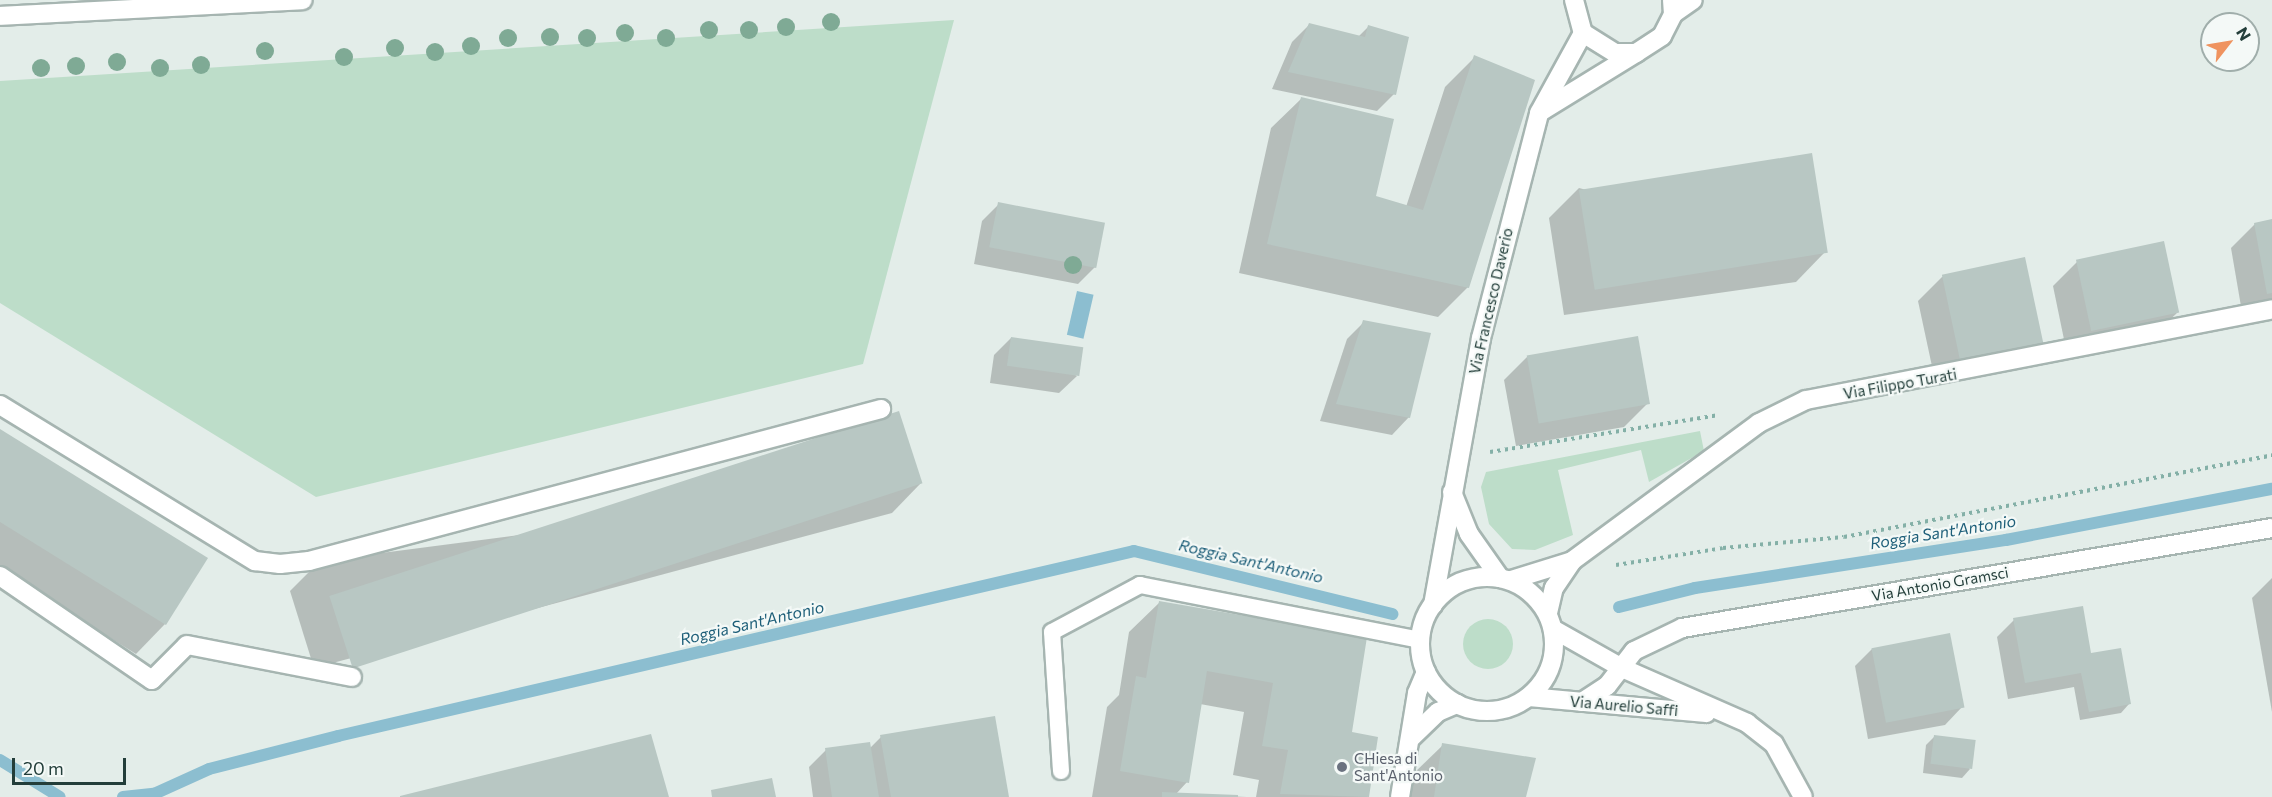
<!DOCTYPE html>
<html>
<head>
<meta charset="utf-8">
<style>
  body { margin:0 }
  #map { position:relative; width:2272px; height:797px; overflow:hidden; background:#e3ede9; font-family:Commissioner,sans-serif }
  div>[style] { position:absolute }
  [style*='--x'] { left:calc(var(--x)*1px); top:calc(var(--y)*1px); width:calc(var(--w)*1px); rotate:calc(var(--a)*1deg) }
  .green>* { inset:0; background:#bdddc9 }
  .round { border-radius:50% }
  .water>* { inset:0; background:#8cbed0; transform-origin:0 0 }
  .shadow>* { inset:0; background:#0003 }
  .stream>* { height:12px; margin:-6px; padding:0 6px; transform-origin:6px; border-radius:6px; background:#8cbed0 }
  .building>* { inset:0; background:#b8c7c3; transform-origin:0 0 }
  .path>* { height:4px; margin-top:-2px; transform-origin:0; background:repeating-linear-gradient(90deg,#84b0a7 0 3px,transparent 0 7.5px) }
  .roads { filter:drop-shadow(2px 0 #a6b5b1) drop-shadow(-2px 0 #a6b5b1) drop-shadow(0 2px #a6b5b1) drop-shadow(0 -2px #a6b5b1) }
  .lane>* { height:16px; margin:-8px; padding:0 8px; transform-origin:8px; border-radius:8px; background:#fff }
  .street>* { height:18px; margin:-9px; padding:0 9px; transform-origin:9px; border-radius:9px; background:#fff }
  .street>.ring { margin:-9px; padding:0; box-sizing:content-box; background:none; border:18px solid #fff; border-radius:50% }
  .secondary>* { height:18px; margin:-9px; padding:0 9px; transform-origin:9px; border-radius:9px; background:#fff }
  .trees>* { width:18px; height:18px; margin:-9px; border-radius:50%; background:#7faa95 }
  .dots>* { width:16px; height:16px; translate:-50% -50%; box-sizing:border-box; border:3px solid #f4f9f7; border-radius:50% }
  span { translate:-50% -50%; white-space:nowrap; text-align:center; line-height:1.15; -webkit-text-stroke:4.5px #f4f9f7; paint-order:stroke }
  .street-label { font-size:15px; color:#233e3a }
  .worship-label { font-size:15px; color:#5b616d }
  .left { translate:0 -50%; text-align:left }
  .water-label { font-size:16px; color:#1e5f79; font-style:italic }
  .north { position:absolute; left:2200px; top:12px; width:60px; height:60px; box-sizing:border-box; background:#f4f9f7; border:2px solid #a0aeab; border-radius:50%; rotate:59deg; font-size:16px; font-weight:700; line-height:24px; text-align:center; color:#233e3a }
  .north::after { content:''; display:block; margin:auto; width:21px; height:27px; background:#ef935f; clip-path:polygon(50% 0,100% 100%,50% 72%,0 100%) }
  .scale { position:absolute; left:12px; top:758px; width:114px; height:27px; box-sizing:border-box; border:3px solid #233e3a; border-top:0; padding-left:8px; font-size:18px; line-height:21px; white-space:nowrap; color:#233e3a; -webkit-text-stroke:4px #f4f9f7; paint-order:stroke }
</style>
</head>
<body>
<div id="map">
  <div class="green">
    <div style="clip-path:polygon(954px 20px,863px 364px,316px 497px,0 303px,0 81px)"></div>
    <div style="clip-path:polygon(1700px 431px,1704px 451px,1649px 482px,1641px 450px,1558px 470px,1573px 535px,1535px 550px,1512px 549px,1489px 524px,1481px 487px,1486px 472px)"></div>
    <div class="round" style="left:1463px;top:619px;width:50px;height:50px"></div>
  </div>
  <div class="water">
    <div style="left:1077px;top:291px;width:17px;height:45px;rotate:13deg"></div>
  </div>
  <div class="shadow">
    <div style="clip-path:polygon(1309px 25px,1358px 37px,1369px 26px,1394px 94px,1377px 111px,1272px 89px,1292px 42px)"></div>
    <div style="clip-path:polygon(1475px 57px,1468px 287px,1438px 317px,1239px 273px,1271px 128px,1301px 99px,1375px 197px,1406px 207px,1445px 87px)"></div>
    <div style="clip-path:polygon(1579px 188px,1825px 252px,1796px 282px,1564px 315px,1549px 218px)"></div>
    <div style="clip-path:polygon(999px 204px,1095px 267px,1078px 284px,974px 264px,982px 221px)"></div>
    <div style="clip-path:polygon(2272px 221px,2272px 312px,2243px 318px,2231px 248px,2255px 224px)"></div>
    <div style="clip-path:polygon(2024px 259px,2042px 342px,2018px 367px,1936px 385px,1918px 301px,1942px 277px)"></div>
    <div style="clip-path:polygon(2077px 262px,2178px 312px,2153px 336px,2067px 354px,2053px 286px)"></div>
    <div style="clip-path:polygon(1364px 322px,1409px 417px,1392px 435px,1320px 421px,1347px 339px)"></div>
    <div style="clip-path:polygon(1011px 338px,1077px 376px,1059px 393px,990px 383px,994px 355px)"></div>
    <div style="clip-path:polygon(1528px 356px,1648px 403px,1624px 427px,1516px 446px,1504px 380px)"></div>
    <div style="clip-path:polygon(0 431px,165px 624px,136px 654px,0 569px)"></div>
    <div style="clip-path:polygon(921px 483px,892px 513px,314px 668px,290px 591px,320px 561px)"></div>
    <div style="clip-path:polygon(2272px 578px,2272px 712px,2252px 598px)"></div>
    <div style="clip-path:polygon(1159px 603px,1350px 733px,1377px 738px,1367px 797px,1256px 797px,1259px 780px,1233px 775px,1244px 712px,1200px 704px,1187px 782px,1176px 794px,1247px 797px,1092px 797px,1107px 707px,1119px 695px,1129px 632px)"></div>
    <div style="clip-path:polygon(2014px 620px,2090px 654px,2129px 704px,2121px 713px,2080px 720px,2074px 687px,2008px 699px,1997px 637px)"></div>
    <div style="clip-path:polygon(1872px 649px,1962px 707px,1945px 725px,1868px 739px,1855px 666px)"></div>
    <div style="clip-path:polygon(1935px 736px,1970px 769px,1962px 778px,1923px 773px,1926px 745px)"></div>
    <div style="clip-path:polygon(881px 737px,1008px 797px,813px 797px,809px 767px,826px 750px,870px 748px)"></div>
    <div style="clip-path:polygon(1443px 745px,1525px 797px,1410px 797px,1413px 774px)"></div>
  </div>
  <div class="stream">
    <div style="--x:1619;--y:607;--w:78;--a:-14"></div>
    <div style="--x:1695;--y:588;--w:315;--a:-8.8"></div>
    <div style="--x:2006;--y:540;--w:271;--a:-10.9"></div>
    <div style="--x:0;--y:760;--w:70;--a:31.7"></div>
    <div style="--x:123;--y:797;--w:31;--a:-6"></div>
    <div style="--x:154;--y:794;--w:60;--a:-24.4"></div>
    <div style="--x:209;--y:769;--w:133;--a:-14.3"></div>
    <div style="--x:338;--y:736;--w:817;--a:-13.08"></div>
    <div style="--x:1134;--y:551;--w:266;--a:13.7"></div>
  </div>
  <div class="building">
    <div style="clip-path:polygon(1309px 23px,1365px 37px,1368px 25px,1409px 37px,1396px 95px,1288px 72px)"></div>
    <div style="clip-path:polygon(1474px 55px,1535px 80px,1469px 288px,1267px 244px,1301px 97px,1394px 119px,1376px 196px,1423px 210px)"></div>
    <div style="left:1812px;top:153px;width:101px;height:236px;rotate:81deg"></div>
    <div style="left:998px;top:202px;width:109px;height:46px;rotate:11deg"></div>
    <div style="clip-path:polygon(2272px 219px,2272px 293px,2267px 294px,2254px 223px)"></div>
    <div style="left:2164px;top:241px;width:73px;height:90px;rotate:78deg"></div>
    <div style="left:2025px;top:257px;width:88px;height:85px;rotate:78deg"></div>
    <div style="clip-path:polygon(1363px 320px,1431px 333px,1410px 418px,1336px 404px)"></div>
    <div style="left:1638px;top:336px;width:69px;height:113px;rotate:80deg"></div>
    <div style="left:1011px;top:337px;width:73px;height:29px;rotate:8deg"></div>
    <div style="left:899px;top:411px;width:76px;height:599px;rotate:72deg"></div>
    <div style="clip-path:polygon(0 429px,208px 558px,166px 625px,0 522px)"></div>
    <div style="clip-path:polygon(1159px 601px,1367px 637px,1352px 732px,1378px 737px,1369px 797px,1280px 794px,1288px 750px,1262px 746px,1273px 683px,1207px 671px,1189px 783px,1120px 771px,1136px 676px,1146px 678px)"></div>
    <div style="clip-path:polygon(2083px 606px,2091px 653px,2121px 648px,2131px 704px,2089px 712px,2081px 673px,2025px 683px,2013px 618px)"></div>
    <div style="left:1950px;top:633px;width:76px;height:80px;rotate:79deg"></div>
    <div style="clip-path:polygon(995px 716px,1009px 797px,891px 797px,880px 735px)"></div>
    <div style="clip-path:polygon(651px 734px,669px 797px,400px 797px,400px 796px)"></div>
    <div style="left:1934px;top:735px;width:42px;height:29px;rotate:7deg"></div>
    <div style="clip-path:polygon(870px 742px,879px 797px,832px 797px,825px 748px)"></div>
    <div style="clip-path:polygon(1442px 743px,1536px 758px,1526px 797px,1434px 797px)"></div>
    <div style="clip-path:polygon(772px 778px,776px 797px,712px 797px,711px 790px)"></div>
    <div style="clip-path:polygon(1162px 792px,1238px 795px,1238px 797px,1162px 797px)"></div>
  </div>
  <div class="path">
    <div style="--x:1490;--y:452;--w:232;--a:-9.2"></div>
    <div style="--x:1616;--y:565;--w:108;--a:-9"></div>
    <div style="--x:1723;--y:548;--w:121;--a:-5.2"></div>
    <div style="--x:1844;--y:537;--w:436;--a:-10.8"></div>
  </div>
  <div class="roads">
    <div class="lane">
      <div style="--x:1061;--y:771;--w:139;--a:-93.7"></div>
      <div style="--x:1052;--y:632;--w:100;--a:-28.1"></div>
      <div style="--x:1140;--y:585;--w:285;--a:11.1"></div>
    </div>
    <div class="street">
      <div style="--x:1540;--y:112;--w:113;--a:-31.6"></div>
      <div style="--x:0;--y:405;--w:299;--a:31.5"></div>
      <div style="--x:255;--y:561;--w:25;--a:7"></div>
      <div style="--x:280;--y:564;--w:29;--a:-6"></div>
      <div style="--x:309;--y:561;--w:592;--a:-14.88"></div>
      <div style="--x:1452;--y:492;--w:45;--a:68"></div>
      <div style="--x:1469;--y:534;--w:54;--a:54.8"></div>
      <div style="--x:0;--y:576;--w:184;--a:34.4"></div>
      <div style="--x:152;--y:680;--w:49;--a:-45"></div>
      <div style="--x:187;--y:645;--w:168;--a:11"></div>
      <div class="ring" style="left:1420px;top:577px;width:116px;height:116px"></div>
      <div style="--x:1511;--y:580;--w:64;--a:-17.3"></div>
      <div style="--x:1572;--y:561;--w:232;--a:-36.4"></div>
      <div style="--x:1759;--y:423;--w:52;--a:-26.1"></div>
      <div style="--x:1806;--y:400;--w:475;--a:-11"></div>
      <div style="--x:1433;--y:605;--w:271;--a:-79.8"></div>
      <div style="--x:1481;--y:338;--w:232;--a:-75.5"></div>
      <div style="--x:1539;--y:113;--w:91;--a:-61.2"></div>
      <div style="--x:1548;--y:613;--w:26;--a:-77"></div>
      <div style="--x:1554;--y:588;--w:32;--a:-56"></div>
      <div style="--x:1553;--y:629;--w:79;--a:29.5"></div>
      <div style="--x:1622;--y:668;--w:137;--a:23.7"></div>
      <div style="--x:1747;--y:723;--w:34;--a:38"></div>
      <div style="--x:1774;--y:744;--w:60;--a:61.3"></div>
      <div style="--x:1529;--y:697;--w:178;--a:5.2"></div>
      <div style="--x:1582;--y:702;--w:30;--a:-33"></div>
      <div style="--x:1607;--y:686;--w:44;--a:-52.4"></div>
      <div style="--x:1634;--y:651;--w:53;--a:-25.6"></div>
      <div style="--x:1682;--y:628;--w:598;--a:-9.62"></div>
      <div style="--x:1412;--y:737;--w:36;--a:-44"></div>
      <div style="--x:1438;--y:712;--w:21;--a:-23"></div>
      <div style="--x:1400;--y:797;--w:105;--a:-80.7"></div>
      <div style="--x:1417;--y:693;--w:23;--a:-67"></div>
    </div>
    <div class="secondary">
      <div style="--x:1574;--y:0;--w:34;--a:75"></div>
      <div style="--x:1583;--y:33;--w:38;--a:32"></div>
      <div style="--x:1615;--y:53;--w:21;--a:0"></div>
      <div style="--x:1636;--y:53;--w:31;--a:-33"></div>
      <div style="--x:1662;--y:36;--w:25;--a:-63"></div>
      <div style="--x:1673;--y:14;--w:14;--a:-94"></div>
      <div style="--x:1673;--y:14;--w:24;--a:-35"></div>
      <div style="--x:0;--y:16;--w:303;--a:-3"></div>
    </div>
  </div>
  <div class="trees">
    <div style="left:831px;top:22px"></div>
    <div style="left:786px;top:27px"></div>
    <div style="left:709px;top:30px"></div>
    <div style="left:749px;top:30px"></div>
    <div style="left:625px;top:33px"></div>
    <div style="left:550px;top:37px"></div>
    <div style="left:508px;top:38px"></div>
    <div style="left:587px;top:38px"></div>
    <div style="left:666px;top:38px"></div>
    <div style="left:471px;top:46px"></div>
    <div style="left:395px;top:48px"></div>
    <div style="left:265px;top:51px"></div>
    <div style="left:435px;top:52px"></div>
    <div style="left:344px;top:57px"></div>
    <div style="left:117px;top:62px"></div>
    <div style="left:201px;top:65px"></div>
    <div style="left:76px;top:66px"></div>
    <div style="left:41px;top:68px"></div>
    <div style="left:160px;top:68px"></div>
    <div style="left:1073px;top:265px"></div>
  </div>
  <div class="dots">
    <div style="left:1342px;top:767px;background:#6b7280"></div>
  </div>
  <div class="street-label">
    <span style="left:1491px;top:301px;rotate:-77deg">Via Francesco Daverio</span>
    <span style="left:1900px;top:384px;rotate:-10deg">Via Filippo Turati</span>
    <span style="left:1940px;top:584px;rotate:-10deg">Via Antonio Gramsci</span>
    <span style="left:1624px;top:706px;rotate:5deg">Via Aurelio Saffi</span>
  </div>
  <div class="worship-label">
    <span class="left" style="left:1354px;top:767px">CHiesa di<br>Sant'Antonio</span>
  </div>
  <div class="water-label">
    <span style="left:1943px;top:532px;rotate:-9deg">Roggia Sant'Antonio</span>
    <span style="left:1251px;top:561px;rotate:13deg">Roggia Sant'Antonio</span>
    <span style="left:752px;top:623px;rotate:-13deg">Roggia Sant'Antonio</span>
  </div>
  <div class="north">N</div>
  <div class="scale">20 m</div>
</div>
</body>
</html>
